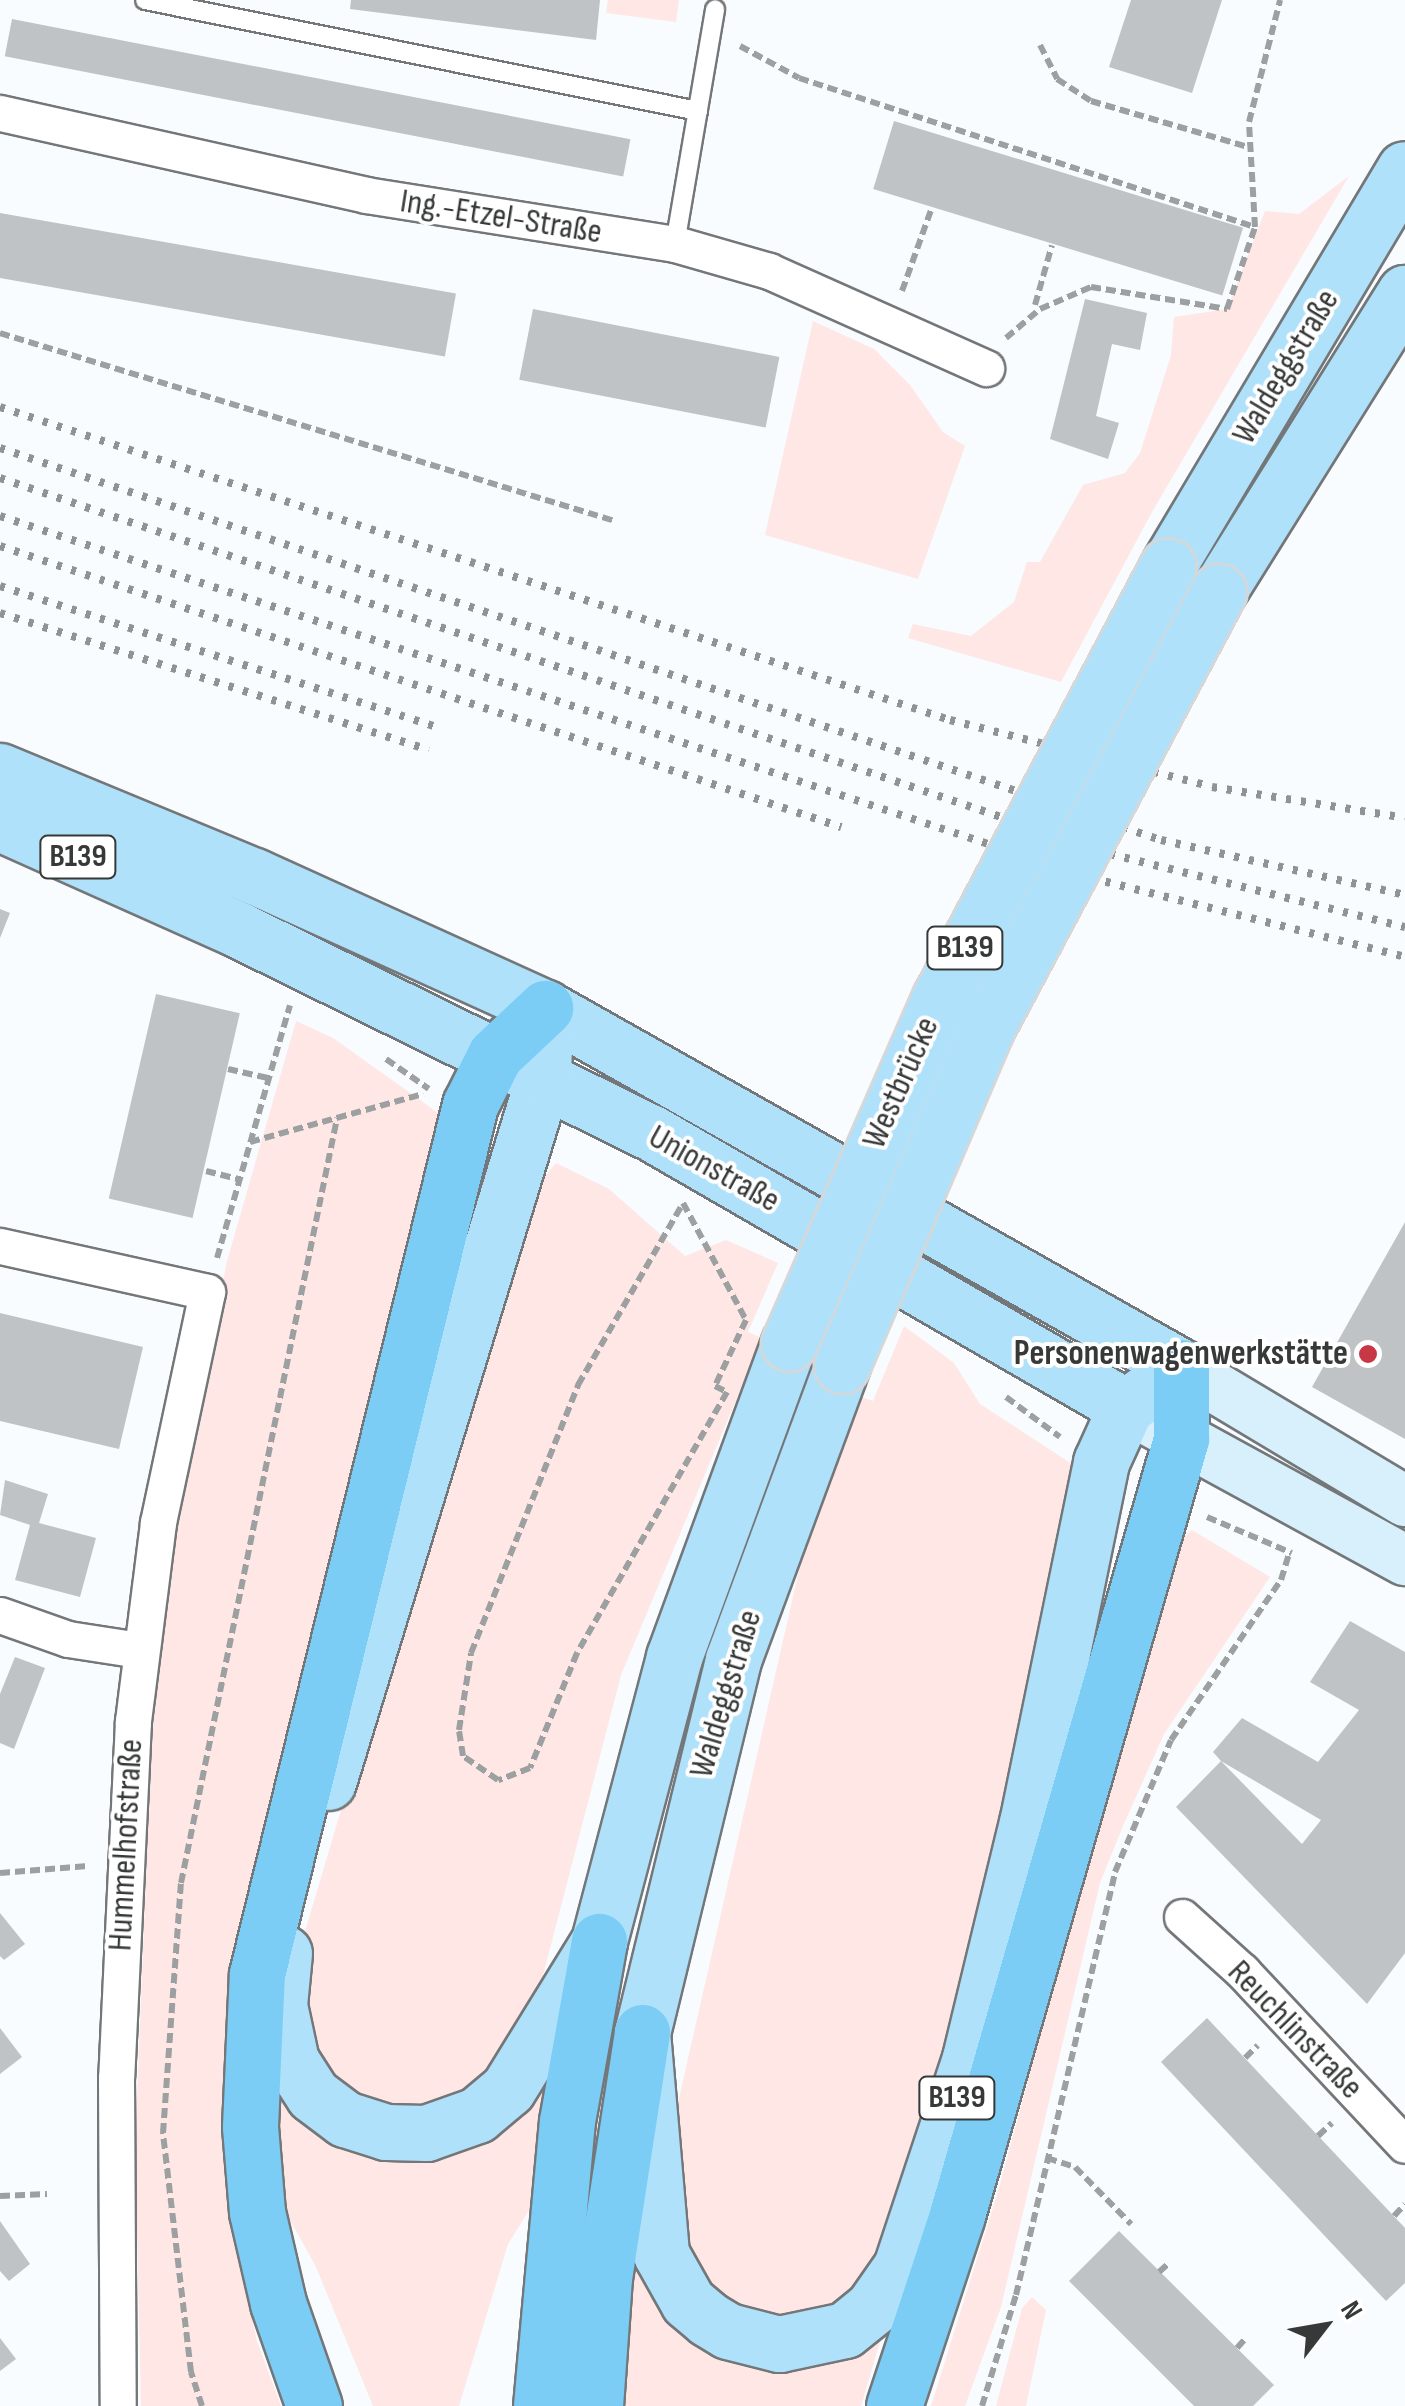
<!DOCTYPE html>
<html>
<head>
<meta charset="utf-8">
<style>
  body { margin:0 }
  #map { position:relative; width:1405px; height:2406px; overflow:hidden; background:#f8fcfe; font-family:"Sofia Sans Condensed",sans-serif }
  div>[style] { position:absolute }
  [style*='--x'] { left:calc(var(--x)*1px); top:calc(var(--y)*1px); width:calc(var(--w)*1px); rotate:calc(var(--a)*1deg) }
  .green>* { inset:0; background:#ffe7e6 }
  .building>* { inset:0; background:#bfc3c5; transform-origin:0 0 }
  .path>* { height:6px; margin-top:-3px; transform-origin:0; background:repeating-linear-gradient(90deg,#9da0a1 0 10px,transparent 0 15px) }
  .roads { filter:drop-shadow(2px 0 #747779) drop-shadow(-2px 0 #747779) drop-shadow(0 2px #747779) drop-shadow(0 -2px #747779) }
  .service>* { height:18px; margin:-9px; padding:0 9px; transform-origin:9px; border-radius:9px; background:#fff }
  .minor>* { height:35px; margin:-17.5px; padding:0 17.5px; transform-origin:17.5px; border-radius:17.5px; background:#fff }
  .secondary>* { height:50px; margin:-25px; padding:0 25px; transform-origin:25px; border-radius:25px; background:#d7f0fc }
  .primary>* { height:55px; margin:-27.5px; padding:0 27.5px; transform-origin:27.5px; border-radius:27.5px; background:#b0e1fa }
  .motorway>* { height:55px; margin:-27.5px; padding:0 27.5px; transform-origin:27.5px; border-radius:27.5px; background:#7bcdf6 }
  .rail>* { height:8px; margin-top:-4px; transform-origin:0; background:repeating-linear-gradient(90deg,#909394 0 5px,transparent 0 15px) }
  .bridges { filter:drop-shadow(2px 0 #d7d7d7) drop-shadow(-2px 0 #d7d7d7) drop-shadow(0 2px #d7d7d7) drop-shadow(0 -2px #d7d7d7) }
  .primary-bridge>* { height:55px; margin:-27.5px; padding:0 27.5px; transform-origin:27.5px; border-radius:27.5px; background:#b0e1fa }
  .dots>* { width:28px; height:28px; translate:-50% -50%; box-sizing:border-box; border:5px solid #fff; border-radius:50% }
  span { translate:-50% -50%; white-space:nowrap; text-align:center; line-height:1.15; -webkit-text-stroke:8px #fff; paint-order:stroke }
  .shield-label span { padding:2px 8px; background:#fff; border:2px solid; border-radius:8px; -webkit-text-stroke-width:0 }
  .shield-label { font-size:32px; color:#373939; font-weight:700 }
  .street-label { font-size:35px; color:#373939 }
  .poi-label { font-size:35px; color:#373939; font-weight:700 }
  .right { translate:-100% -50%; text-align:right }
  .north { position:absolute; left:1275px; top:2276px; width:100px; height:100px; -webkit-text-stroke:8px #fff; paint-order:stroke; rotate:59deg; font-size:28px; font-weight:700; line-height:40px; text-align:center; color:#373939 }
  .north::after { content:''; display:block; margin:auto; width:35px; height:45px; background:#373939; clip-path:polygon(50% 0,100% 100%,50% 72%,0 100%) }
</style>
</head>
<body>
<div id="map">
  <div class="green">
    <div style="clip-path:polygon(608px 0,679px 0,676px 22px,606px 13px)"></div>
    <div style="clip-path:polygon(1349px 176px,1152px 512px,1061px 682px,908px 638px,913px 624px,971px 636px,1014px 602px,1027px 562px,1040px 562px,1083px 485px,1125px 473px,1140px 453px,1171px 355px,1174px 317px,1227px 309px,1265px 211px,1299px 214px)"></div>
    <div style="clip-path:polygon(813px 321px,874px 349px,910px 385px,943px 432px,965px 446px,918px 579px,765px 535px)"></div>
    <div style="clip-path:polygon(296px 1021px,333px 1038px,444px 1117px,227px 2073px,230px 2218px,257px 2341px,281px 2406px,141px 2406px,135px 2147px,153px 1705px,176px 1528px,227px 1261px)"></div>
    <div style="clip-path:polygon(556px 1163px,609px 1189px,685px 1256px,726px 1240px,778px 1263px,748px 1332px,762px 1338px,621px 1675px,539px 1991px,478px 2087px,407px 2111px,354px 2099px,322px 2071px,297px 2013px,298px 1955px,439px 1480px,537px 1186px)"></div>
    <div style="clip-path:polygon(904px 1326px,954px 1363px,980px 1404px,1078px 1468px,1003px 1831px,901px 2215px,850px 2300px,785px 2319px,735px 2305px,707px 2284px,684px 2250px,672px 2129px,807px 1535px,858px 1396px,873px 1401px)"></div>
    <div style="clip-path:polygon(1192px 1530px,1270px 1577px,1164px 1734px,1123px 1826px,1100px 1883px,1001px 2307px,965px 2406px,931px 2406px,997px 2195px,1173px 1546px)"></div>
    <div style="clip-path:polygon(271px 2082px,443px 2156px,489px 2135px,545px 2087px,531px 2207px,508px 2244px,459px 2406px,373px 2406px,316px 2267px,278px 2198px)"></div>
    <div style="clip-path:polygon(632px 2248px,666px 2309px,882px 2335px,861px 2406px,622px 2406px)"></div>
    <div style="clip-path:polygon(1032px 2297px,1046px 2310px,1026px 2406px,996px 2406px,1022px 2308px)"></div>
  </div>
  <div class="building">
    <div style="clip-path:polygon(351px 0,600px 0,596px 40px,350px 9px)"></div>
    <div style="clip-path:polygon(1131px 0,1222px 0,1192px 93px,1109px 67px)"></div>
    <div style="left:12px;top:19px;width:630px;height:38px;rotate:11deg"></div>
    <div style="left:894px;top:121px;width:365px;height:71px;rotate:17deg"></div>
    <div style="left:0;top:213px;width:463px;height:64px;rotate:10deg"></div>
    <div style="clip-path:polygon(1085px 299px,1147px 313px,1140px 350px,1112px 344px,1096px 416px,1119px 423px,1108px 459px,1050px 439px)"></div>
    <div style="left:533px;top:309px;width:251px;height:72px;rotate:11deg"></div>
    <div style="clip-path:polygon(0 909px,10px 913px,0 938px)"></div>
    <div style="left:156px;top:994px;width:86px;height:210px;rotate:13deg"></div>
    <div style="clip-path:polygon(1405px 1222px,1405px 1439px,1312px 1387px)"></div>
    <div style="clip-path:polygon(0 1313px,143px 1347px,119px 1449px,0 1421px)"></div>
    <div style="clip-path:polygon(5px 1480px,48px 1494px,39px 1523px,96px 1538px,80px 1597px,15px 1580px,30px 1525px,0 1515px)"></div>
    <div style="clip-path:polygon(evenodd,1350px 1621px,1405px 1652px,1405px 1953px,1367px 2004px,1176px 1807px,1221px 1761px,1213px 1752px,1242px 1718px,1318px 1762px,1359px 1710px,1310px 1682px,1350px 1621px,1221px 1761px,1321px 1820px,1302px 1844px,1221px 1761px)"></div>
    <div style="clip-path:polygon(15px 1657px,45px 1668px,14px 1749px,0 1743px,0 1694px)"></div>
    <div style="clip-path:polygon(0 1913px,25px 1944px,4px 1960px,0 1956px)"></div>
    <div style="clip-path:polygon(1207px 2018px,1405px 2228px,1405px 2283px,1386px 2301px,1161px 2062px)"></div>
    <div style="clip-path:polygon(0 2028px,22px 2057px,0 2074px)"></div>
    <div style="clip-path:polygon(0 2221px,30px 2264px,9px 2281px,0 2271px)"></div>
    <div style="clip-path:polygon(1119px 2231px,1274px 2385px,1253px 2406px,1194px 2406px,1069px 2281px)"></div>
    <div style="clip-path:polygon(0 2338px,16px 2359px,0 2371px)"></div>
  </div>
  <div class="path">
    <div style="--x:1040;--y:45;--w:38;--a:63"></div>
    <div style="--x:1057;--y:79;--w:40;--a:32.9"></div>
    <div style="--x:1091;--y:101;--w:164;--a:16.3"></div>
    <div style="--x:740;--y:46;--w:67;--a:28.5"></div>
    <div style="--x:799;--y:78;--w:480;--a:18.1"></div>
    <div style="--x:1255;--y:227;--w:105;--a:-93.3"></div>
    <div style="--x:1249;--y:122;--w:126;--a:-75.7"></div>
    <div style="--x:902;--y:291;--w:89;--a:-70.3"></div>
    <div style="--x:1035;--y:305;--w:62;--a:-74.2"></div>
    <div style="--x:0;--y:333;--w:643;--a:17"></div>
    <div style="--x:1006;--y:338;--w:45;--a:-40.5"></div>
    <div style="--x:1040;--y:309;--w:56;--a:-23.3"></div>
    <div style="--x:1091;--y:287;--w:138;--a:9.2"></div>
    <div style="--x:1227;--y:309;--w:87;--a:-71.1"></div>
    <div style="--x:386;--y:1059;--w:52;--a:34.9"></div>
    <div style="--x:228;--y:1069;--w:41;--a:12.7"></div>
    <div style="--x:250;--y:1142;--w:180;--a:-15.5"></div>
    <div style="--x:206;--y:1171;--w:34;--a:14"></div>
    <div style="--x:683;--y:1203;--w:133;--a:61.7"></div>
    <div style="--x:746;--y:1320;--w:73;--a:115.2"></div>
    <div style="--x:715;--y:1386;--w:13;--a:27"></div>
    <div style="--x:727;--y:1392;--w:301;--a:119.9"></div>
    <div style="--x:577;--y:1653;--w:124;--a:112.2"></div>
    <div style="--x:530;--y:1768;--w:34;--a:159"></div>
    <div style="--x:498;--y:1780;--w:42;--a:-145.6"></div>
    <div style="--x:463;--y:1756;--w:26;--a:-99"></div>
    <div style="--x:459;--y:1730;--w:78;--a:-81.1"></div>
    <div style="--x:471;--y:1653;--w:289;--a:-68.2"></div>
    <div style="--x:578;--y:1385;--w:210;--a:-60"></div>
    <div style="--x:217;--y:1258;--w:263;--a:-73.9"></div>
    <div style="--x:1006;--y:1397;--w:67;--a:36.5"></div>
    <div style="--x:1207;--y:1517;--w:92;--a:23"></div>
    <div style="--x:0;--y:1873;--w:88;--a:-4.5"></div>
    <div style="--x:1245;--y:2058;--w:18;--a:-45"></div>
    <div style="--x:1318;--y:2136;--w:19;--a:-43"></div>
    <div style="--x:1047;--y:2158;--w:29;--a:18"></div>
    <div style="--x:1075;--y:2167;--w:80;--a:45.5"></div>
    <div style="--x:0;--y:2196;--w:47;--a:-2.4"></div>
    <div style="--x:1394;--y:2216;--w:16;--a:-47"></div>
    <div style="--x:1159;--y:2272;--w:15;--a:-42"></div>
    <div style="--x:1237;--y:2348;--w:13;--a:-48"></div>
    <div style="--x:202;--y:2406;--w:36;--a:-108"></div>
    <div style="--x:191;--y:2372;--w:241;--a:-96.7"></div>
    <div style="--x:163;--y:2133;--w:251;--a:-85.9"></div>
    <div style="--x:181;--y:1883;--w:781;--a:-78.47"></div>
    <div style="--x:982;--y:2406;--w:116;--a:-73"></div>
    <div style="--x:1016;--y:2295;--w:434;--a:-76.8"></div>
    <div style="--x:1115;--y:1872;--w:143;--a:-67"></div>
    <div style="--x:1171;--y:1740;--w:194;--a:-55.5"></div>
    <div style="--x:1281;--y:1580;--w:28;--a:-73"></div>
  </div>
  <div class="roads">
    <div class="service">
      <div style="--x:145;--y:0;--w:564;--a:11.35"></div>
      <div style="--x:675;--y:244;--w:238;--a:-80.3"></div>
    </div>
    <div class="minor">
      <div style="--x:0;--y:113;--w:375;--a:12.6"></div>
      <div style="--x:366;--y:195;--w:313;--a:9"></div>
      <div style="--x:675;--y:244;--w:98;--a:16"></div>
      <div style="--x:769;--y:271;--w:238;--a:24.1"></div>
      <div style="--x:0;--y:1246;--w:212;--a:12.5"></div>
      <div style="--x:207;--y:1292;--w:236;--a:102"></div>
      <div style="--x:158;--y:1523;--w:200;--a:97.2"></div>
      <div style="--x:133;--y:1721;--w:356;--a:92.7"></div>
      <div style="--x:116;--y:2077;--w:329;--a:89.7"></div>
      <div style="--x:0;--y:1615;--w:72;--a:19.4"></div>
      <div style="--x:68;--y:1639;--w:72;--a:8.8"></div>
      <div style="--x:1182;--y:1917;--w:81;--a:42"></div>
      <div style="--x:1242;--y:1971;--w:238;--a:46.9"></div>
    </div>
    <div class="secondary">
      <div style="--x:1181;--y:1367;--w:261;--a:30.9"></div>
      <div style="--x:1147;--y:1419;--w:294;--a:28.7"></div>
    </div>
    <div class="primary">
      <div style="--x:1168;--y:566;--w:462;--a:-59.2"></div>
      <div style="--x:1218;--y:592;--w:353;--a:-58"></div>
      <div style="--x:0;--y:771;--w:275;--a:22.5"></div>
      <div style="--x:254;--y:876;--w:320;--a:24.4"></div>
      <div style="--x:545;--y:1008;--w:730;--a:29.44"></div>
      <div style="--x:0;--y:823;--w:262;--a:24.1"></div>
      <div style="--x:239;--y:930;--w:458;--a:26.2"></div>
      <div style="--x:650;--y:1132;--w:550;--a:30.02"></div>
      <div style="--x:842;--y:1365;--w:314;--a:110.3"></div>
      <div style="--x:733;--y:1660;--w:383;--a:103.7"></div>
      <div style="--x:642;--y:2032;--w:223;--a:85.1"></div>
      <div style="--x:661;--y:2254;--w:55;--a:60.6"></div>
      <div style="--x:688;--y:2302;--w:26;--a:40"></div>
      <div style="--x:708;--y:2319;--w:23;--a:31"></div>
      <div style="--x:728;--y:2331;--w:53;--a:14.3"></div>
      <div style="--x:779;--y:2344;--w:67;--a:-12"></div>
      <div style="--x:845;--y:2330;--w:36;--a:-39"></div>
      <div style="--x:873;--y:2307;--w:49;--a:-55"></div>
      <div style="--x:901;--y:2267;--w:220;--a:-71.7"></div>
      <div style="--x:970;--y:2058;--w:242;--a:-76.4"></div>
      <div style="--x:1027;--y:1823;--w:369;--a:-78.4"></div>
      <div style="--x:1101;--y:1462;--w:60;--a:-65.6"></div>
      <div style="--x:1126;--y:1407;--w:68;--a:-36"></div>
      <div style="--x:328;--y:1782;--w:735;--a:-72.99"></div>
      <div style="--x:543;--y:1079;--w:71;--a:-88.4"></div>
      <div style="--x:284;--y:1953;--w:52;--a:95.5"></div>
      <div style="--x:279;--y:2005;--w:57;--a:77.9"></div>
      <div style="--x:291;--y:2061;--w:40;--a:57.1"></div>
      <div style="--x:313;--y:2095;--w:40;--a:37"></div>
      <div style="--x:345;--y:2119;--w:43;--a:17.6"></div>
      <div style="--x:386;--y:2132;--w:40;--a:1.4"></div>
      <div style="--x:426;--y:2133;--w:54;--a:-19.4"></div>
      <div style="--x:477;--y:2115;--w:40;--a:-40"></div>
      <div style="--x:508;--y:2089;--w:174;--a:-58.4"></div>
      <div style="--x:599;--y:1941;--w:294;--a:-75.2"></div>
      <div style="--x:674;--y:1657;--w:334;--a:-69.9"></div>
    </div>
    <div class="motorway">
      <div style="--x:314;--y:2406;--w:109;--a:-109.3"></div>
      <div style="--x:278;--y:2303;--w:93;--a:-103"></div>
      <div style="--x:257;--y:2212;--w:86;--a:-94.7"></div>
      <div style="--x:250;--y:2126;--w:152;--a:-87.4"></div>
      <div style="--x:257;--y:1974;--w:895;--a:-76.23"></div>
      <div style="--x:470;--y:1105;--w:56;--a:-63.4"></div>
      <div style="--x:495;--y:1055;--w:69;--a:-43.2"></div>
      <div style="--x:541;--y:2406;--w:286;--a:-84.8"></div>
      <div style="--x:567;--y:2121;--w:183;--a:-79.9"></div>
      <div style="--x:595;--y:2406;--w:128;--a:-86"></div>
      <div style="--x:604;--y:2278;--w:249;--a:-81.2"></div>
      <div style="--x:894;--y:2406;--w:201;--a:-71.7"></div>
      <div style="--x:957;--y:2215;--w:808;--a:-73.9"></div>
      <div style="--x:1181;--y:1439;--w:72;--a:-90"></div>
    </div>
  </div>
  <div class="rail">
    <div style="--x:0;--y:407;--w:1000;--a:18.24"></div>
    <div style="--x:950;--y:720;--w:270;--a:14.3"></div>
    <div style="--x:1212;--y:787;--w:195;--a:9.1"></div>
    <div style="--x:0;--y:448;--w:1225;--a:18.66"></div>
    <div style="--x:1161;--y:840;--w:250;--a:12.7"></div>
    <div style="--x:0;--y:478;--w:1172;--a:18.71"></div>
    <div style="--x:1110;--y:854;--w:304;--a:13.9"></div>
    <div style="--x:0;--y:516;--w:1149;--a:18.36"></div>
    <div style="--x:1091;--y:878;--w:324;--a:14.1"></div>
    <div style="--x:0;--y:546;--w:887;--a:18.48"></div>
    <div style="--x:0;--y:586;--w:458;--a:17.9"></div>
    <div style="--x:0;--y:613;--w:450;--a:17.7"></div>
  </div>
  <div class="bridges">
    <div class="primary-bridge">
      <div style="--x:789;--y:1343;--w:377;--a:-66.4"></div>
      <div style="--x:940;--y:998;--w:488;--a:-62.2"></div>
      <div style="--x:842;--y:1365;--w:368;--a:-66.8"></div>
      <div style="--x:987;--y:1027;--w:493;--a:-62"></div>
    </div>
  </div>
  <div class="dots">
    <div style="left:1368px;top:1354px;background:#c73746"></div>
  </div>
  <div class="shield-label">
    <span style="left:78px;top:857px">B139</span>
    <span style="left:965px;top:948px">B139</span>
    <span style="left:957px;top:2098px">B139</span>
  </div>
  <div class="street-label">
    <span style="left:501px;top:217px;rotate:9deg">Ing.-Etzel-Straße</span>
    <span style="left:1286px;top:367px;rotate:-59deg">Waldeggstraße</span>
    <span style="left:901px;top:1083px;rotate:-66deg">Westbrücke</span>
    <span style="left:714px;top:1169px;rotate:29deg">Unionstraße</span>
    <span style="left:726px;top:1694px;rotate:-73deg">Waldeggstraße</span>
    <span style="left:126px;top:1845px;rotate:-87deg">Hummelhofstraße</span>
    <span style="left:1295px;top:2030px;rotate:46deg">Reuchlinstraße</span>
  </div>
  <div class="poi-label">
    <span class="right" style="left:1348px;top:1354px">Personenwagenwerkstätte</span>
  </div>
  <div class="north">N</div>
</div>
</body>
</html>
